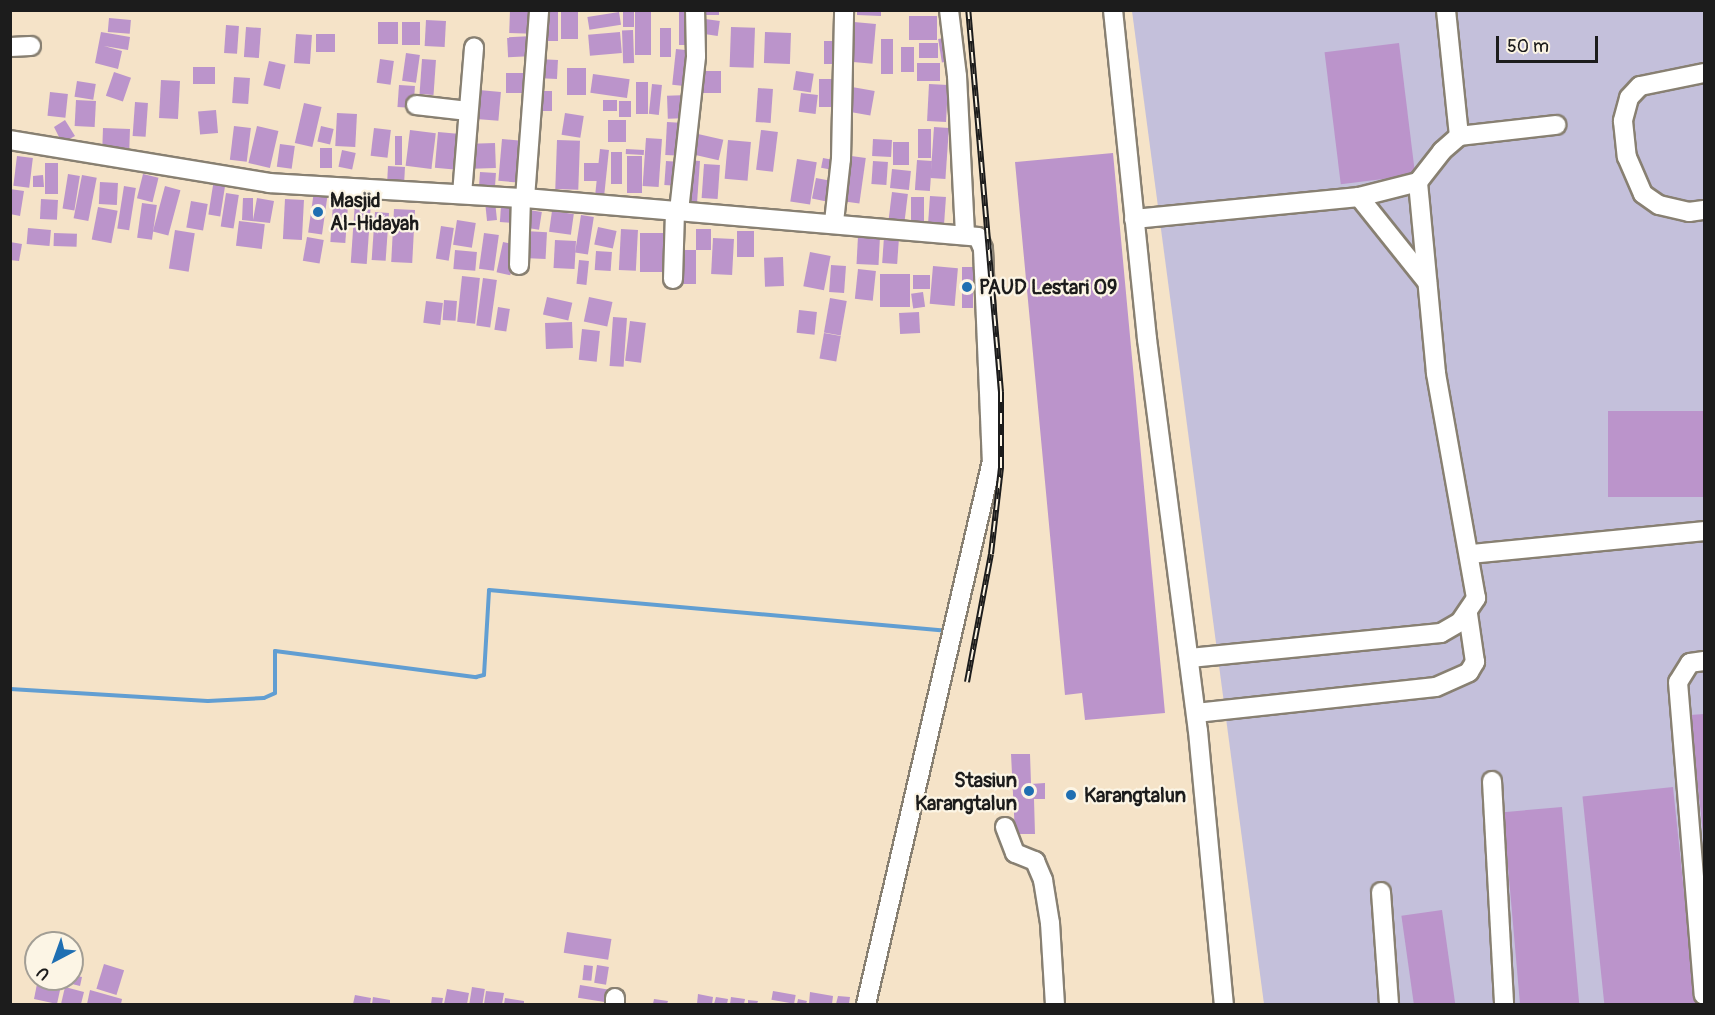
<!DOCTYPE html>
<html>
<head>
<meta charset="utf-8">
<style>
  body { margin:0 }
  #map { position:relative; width:1715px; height:1015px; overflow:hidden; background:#f5e3c8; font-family:Pangolin,sans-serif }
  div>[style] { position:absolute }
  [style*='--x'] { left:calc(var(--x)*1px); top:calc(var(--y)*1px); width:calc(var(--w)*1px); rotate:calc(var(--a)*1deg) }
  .industrial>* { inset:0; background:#c4c0db }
  .stream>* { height:4px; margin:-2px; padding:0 2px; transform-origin:2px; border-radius:2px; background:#619ed2 }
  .building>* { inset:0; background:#bb94cb; transform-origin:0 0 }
  .roads { filter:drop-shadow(2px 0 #888072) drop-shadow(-2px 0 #888072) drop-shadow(0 2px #888072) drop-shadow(0 -2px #888072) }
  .minor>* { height:18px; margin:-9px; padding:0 9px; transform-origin:9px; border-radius:9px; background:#fff }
  .rail>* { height:6px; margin-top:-3px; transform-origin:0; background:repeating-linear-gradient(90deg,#fcf5e5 0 11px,#1c1c1c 0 22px); box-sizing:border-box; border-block:2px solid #1c1c1c }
  .dots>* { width:16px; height:16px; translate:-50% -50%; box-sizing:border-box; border:3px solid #fcf5e5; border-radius:50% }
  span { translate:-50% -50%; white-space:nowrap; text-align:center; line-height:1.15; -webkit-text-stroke:4.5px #fcf5e5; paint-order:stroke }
  .poi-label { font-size:20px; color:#1c1c1c; font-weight:700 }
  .left { translate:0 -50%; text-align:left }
  .right { translate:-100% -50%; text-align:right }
  .frame { position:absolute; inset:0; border:12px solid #1c1c1c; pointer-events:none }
  .north { position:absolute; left:24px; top:931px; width:60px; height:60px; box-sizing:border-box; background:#fcf5e5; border:2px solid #a29e95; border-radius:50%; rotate:221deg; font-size:16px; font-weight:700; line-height:24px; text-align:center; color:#1c1c1c }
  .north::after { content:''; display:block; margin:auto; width:21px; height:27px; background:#1f6fb2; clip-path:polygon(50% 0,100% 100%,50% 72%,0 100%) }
  .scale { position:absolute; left:1496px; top:36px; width:102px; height:27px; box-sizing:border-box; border:3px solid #1c1c1c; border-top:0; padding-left:8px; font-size:18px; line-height:21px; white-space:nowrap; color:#1c1c1c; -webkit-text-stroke:4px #fcf5e5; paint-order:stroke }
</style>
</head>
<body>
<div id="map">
  <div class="industrial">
    <div style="clip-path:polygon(1132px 11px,1704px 11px,1704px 1004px,1264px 1004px)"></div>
  </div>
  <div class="stream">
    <div style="--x:10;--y:689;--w:198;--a:3.5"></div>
    <div style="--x:208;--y:701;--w:56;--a:-3.1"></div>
    <div style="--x:264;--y:698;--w:12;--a:-24"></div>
    <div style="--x:275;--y:693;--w:42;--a:-90"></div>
    <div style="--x:275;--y:651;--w:203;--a:7.4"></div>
    <div style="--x:476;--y:677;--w:8;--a:-14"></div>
    <div style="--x:484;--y:675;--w:85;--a:-86.6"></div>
    <div style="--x:489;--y:590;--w:459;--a:5.1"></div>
  </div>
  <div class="building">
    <div style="left:510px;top:10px;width:23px;height:23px;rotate:2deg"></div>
    <div style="left:538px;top:10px;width:20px;height:31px"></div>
    <div style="left:623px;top:10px;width:11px;height:17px"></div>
    <div style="left:635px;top:10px;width:16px;height:45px"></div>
    <div style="left:679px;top:10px;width:15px;height:35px"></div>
    <div style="left:697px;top:10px;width:22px;height:5px"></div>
    <div style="clip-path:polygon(857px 10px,881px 10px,881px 16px,857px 15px)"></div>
    <div style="left:561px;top:11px;width:17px;height:28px"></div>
    <div style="left:619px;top:12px;width:13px;height:32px;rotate:81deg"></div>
    <div style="left:909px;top:16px;width:28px;height:24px"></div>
    <div style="left:109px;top:18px;width:22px;height:14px;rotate:5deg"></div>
    <div style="left:698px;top:18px;width:22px;height:15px;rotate:8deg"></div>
    <div style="left:426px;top:20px;width:20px;height:26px;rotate:3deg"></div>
    <div style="left:378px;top:22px;width:20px;height:22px"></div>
    <div style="left:402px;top:22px;width:18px;height:23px"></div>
    <div style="left:854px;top:22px;width:22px;height:40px;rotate:5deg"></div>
    <div style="left:226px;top:25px;width:13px;height:28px;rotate:4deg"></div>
    <div style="left:246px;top:27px;width:15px;height:30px;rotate:4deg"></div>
    <div style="left:731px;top:27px;width:24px;height:40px;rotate:2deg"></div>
    <div style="left:660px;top:28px;width:11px;height:29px"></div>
    <div style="left:633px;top:30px;width:33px;height:11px;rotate:88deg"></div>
    <div style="clip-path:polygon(101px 32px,130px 37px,128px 50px,104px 46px,122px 51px,118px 69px,95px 63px)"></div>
    <div style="left:620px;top:32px;width:21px;height:32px;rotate:85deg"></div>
    <div style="left:765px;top:32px;width:26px;height:31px;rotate:2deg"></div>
    <div style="left:296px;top:34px;width:16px;height:29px;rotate:4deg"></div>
    <div style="left:316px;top:34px;width:19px;height:18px"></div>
    <div style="left:533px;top:36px;width:20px;height:26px;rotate:87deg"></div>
    <div style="left:950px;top:37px;width:24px;height:12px;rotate:81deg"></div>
    <div style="left:881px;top:39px;width:12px;height:35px"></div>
    <div style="left:824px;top:41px;width:16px;height:23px"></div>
    <div style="left:919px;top:43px;width:19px;height:15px"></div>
    <div style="left:1399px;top:43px;width:133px;height:75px;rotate:83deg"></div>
    <div style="left:901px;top:47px;width:13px;height:25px"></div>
    <div style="left:676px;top:49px;width:19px;height:36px;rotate:6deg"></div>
    <div style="left:406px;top:53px;width:14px;height:28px;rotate:8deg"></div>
    <div style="left:380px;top:59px;width:14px;height:24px;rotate:8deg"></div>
    <div style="left:422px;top:59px;width:14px;height:35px;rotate:4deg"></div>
    <div style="left:537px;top:59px;width:21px;height:19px;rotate:3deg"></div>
    <div style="left:269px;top:61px;width:17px;height:25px;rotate:13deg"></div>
    <div style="left:917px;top:63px;width:23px;height:18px"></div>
    <div style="left:193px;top:67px;width:22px;height:17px"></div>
    <div style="left:586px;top:68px;width:27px;height:19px;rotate:90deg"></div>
    <div style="left:696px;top:71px;width:25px;height:22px"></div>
    <div style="left:796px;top:71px;width:18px;height:19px;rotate:9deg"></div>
    <div style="left:114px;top:72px;width:18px;height:25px;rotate:19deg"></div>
    <div style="left:506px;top:73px;width:18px;height:20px"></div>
    <div style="left:593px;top:74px;width:37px;height:19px;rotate:8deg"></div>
    <div style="left:234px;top:77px;width:16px;height:26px;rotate:4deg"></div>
    <div style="left:819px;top:79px;width:21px;height:28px"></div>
    <div style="left:161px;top:80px;width:19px;height:38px;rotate:3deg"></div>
    <div style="left:77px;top:81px;width:19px;height:16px;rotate:9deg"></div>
    <div style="left:636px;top:82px;width:12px;height:32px"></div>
    <div style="left:652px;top:84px;width:10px;height:30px;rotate:6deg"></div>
    <div style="left:929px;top:84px;width:19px;height:37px;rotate:3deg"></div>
    <div style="left:399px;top:85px;width:16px;height:22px;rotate:4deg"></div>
    <div style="left:852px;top:87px;width:23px;height:25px;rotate:10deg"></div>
    <div style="left:758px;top:88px;width:15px;height:34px;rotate:4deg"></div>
    <div style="left:479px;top:90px;width:22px;height:29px;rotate:5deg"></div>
    <div style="left:533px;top:91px;width:19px;height:20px"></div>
    <div style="left:50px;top:92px;width:18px;height:24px;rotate:6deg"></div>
    <div style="left:801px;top:93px;width:17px;height:19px;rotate:7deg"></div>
    <div style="left:688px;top:95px;width:23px;height:21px;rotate:88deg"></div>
    <div style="left:76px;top:100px;width:20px;height:26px;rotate:3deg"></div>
    <div style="left:603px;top:100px;width:14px;height:11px"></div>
    <div style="left:619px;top:101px;width:12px;height:16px"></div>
    <div style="left:135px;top:102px;width:13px;height:34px;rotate:4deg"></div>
    <div style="left:304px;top:103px;width:18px;height:41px;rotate:13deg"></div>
    <div style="left:216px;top:110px;width:23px;height:18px;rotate:85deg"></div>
    <div style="left:337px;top:113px;width:20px;height:33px;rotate:3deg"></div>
    <div style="left:565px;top:113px;width:19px;height:22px;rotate:9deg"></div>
    <div style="clip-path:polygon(65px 120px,75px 136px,62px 143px,54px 127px)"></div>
    <div style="left:608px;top:120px;width:18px;height:22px"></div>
    <div style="left:667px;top:122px;width:17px;height:33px;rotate:3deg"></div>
    <div style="left:234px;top:126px;width:17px;height:34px;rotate:7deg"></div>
    <div style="left:257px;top:126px;width:22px;height:38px;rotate:13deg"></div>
    <div style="left:321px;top:126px;width:13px;height:16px;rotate:13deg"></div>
    <div style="left:934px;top:127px;width:15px;height:51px;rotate:4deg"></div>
    <div style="left:103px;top:128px;width:27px;height:19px;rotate:2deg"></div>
    <div style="left:374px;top:128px;width:17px;height:28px;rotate:7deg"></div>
    <div style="left:918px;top:129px;width:13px;height:29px"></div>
    <div style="left:410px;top:130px;width:26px;height:36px;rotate:7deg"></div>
    <div style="left:761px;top:130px;width:17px;height:40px;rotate:7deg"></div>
    <div style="left:438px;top:132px;width:25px;height:36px;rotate:5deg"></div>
    <div style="left:698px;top:134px;width:26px;height:21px;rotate:13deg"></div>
    <div style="left:395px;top:136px;width:7px;height:29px"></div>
    <div style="left:646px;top:138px;width:16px;height:48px;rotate:4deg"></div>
    <div style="left:502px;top:139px;width:25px;height:42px;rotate:5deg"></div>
    <div style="left:873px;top:139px;width:19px;height:17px;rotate:3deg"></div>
    <div style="left:557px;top:140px;width:23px;height:49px;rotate:2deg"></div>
    <div style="left:728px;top:140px;width:23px;height:39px;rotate:5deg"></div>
    <div style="left:893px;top:142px;width:16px;height:23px"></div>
    <div style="left:495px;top:143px;width:25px;height:24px;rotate:88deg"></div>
    <div style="left:280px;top:144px;width:15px;height:23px;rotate:8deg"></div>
    <div style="left:332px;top:148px;width:20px;height:12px;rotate:90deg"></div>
    <div style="left:600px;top:149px;width:9px;height:50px;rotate:6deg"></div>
    <div style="left:626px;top:149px;width:18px;height:5px;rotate:3deg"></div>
    <div style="left:342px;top:150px;width:14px;height:17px;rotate:12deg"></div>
    <div style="left:611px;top:152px;width:11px;height:32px"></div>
    <div style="clip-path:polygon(1113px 153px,1165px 713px,1085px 720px,1082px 693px,1065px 695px,1015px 162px)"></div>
    <div style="left:844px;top:155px;width:22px;height:46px;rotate:8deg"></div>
    <div style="left:17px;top:156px;width:16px;height:30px;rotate:7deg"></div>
    <div style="left:627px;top:156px;width:15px;height:37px"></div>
    <div style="left:823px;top:158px;width:16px;height:10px;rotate:11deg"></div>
    <div style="left:797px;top:159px;width:20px;height:43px;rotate:9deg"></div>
    <div style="left:685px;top:160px;width:15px;height:42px;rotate:4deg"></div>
    <div style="left:917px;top:160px;width:15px;height:30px;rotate:4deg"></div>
    <div style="left:666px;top:161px;width:16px;height:24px;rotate:4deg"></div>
    <div style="left:873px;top:161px;width:15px;height:23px;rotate:4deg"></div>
    <div style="left:45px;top:163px;width:13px;height:31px"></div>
    <div style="left:584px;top:163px;width:15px;height:18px"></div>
    <div style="left:704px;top:164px;width:16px;height:34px;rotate:4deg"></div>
    <div style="left:388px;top:166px;width:17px;height:20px;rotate:3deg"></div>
    <div style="left:892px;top:169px;width:19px;height:19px;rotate:6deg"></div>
    <div style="left:480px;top:172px;width:16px;height:20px;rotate:4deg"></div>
    <div style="left:68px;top:174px;width:12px;height:35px;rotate:9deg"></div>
    <div style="left:143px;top:174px;width:16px;height:25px;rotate:14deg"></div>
    <div style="clip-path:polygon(43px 175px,44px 187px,33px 187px,33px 176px)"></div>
    <div style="left:82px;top:175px;width:15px;height:44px;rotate:11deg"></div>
    <div style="left:816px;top:178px;width:16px;height:21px;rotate:11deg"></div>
    <div style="left:214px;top:179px;width:12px;height:36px;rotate:9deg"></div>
    <div style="left:100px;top:182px;width:18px;height:22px;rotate:3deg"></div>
    <div style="left:124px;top:186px;width:12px;height:43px;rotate:9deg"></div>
    <div style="left:165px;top:186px;width:16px;height:47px;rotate:15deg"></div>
    <div style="clip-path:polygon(10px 189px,24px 191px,20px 216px,10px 214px)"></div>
    <div style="left:314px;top:191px;width:14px;height:42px;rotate:8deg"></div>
    <div style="left:892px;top:192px;width:16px;height:31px;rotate:7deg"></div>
    <div style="left:226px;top:193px;width:13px;height:34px;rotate:9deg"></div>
    <div style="left:930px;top:196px;width:16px;height:31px;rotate:4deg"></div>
    <div style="left:911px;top:197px;width:13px;height:26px"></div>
    <div style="clip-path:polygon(243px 198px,253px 198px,253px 220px,257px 198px,274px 201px,270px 223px,242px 220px)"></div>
    <div style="left:41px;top:199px;width:17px;height:20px;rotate:3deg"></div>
    <div style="left:285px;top:199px;width:19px;height:40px;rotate:3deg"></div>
    <div style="left:191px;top:201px;width:17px;height:27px;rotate:10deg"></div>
    <div style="left:495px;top:201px;width:19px;height:10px;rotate:84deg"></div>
    <div style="left:355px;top:202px;width:16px;height:61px;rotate:4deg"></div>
    <div style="left:142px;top:203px;width:15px;height:35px;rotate:8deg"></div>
    <div style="left:333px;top:204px;width:15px;height:38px;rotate:4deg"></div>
    <div style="left:501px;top:206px;width:13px;height:16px;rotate:4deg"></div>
    <div style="left:98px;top:207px;width:20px;height:33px;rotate:11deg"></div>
    <div style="left:394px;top:209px;width:21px;height:53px;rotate:3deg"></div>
    <div style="left:529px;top:210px;width:13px;height:18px;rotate:9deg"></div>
    <div style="left:552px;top:211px;width:22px;height:21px;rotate:8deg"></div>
    <div style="left:375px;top:212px;width:14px;height:48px;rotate:4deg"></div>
    <div style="left:581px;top:215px;width:13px;height:38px;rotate:9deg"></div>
    <div style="left:457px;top:220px;width:19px;height:25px;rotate:9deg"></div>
    <div style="left:239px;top:221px;width:26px;height:25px;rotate:7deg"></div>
    <div style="left:441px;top:226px;width:13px;height:33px;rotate:9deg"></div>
    <div style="left:598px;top:227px;width:19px;height:18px;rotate:12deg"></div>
    <div style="left:28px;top:228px;width:23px;height:16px;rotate:5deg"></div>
    <div style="left:621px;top:229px;width:17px;height:41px;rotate:3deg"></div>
    <div style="left:696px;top:229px;width:15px;height:21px"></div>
    <div style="left:175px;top:230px;width:20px;height:39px;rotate:9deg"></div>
    <div style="left:525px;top:231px;width:22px;height:27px;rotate:3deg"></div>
    <div style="left:737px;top:231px;width:17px;height:26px"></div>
    <div style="left:54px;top:233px;width:23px;height:13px;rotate:2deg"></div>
    <div style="left:484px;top:233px;width:15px;height:36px;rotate:8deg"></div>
    <div style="left:640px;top:233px;width:31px;height:39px"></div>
    <div style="left:858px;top:236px;width:22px;height:28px;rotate:3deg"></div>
    <div style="left:307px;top:237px;width:17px;height:24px;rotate:10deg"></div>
    <div style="left:884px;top:237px;width:15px;height:26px;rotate:4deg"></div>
    <div style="left:713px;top:238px;width:21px;height:36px;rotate:3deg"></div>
    <div style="left:555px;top:240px;width:21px;height:28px;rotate:3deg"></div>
    <div style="clip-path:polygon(10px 242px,22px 244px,19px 261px,10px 260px)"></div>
    <div style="left:503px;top:242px;width:14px;height:31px;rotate:12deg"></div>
    <div style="left:455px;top:250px;width:22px;height:19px;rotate:5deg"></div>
    <div style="left:679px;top:250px;width:17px;height:34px"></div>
    <div style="left:596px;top:251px;width:16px;height:19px;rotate:4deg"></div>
    <div style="left:810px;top:252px;width:21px;height:35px;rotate:11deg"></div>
    <div style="left:783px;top:257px;width:29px;height:19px;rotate:88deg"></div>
    <div style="left:579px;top:260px;width:10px;height:24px;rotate:6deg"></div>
    <div style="left:831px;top:265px;width:15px;height:27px;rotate:4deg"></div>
    <div style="left:933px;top:266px;width:25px;height:38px;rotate:5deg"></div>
    <div style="left:962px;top:267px;width:11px;height:41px"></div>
    <div style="left:858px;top:269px;width:18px;height:30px;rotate:6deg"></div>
    <div style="left:910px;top:274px;width:33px;height:30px;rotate:90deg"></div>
    <div style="left:913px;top:275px;width:17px;height:14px"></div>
    <div style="left:462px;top:276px;width:18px;height:46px;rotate:6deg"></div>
    <div style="left:483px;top:278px;width:14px;height:48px;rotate:8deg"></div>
    <div style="left:923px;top:292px;width:15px;height:12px;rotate:82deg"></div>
    <div style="left:547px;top:297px;width:26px;height:18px;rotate:13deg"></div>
    <div style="left:589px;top:297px;width:24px;height:25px;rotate:12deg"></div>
    <div style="left:830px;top:298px;width:17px;height:35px;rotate:10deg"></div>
    <div style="left:444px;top:300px;width:13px;height:20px;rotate:4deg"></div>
    <div style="left:426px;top:301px;width:17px;height:22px;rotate:7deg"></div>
    <div style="left:498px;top:307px;width:12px;height:23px;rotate:9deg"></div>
    <div style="left:799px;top:310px;width:18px;height:23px;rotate:6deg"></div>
    <div style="left:919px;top:312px;width:21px;height:20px;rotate:87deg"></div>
    <div style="left:613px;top:317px;width:14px;height:49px;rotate:4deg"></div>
    <div style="left:630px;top:321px;width:16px;height:40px;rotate:7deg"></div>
    <div style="left:572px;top:322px;width:26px;height:27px;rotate:88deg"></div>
    <div style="left:582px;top:329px;width:18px;height:31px;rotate:6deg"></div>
    <div style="left:824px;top:333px;width:17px;height:26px;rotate:10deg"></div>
    <div style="left:1704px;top:411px;width:86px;height:96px;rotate:90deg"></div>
    <div style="clip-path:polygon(1704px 714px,1704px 833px,1703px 833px,1690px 715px)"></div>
    <div style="clip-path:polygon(1011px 754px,1030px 754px,1031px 784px,1045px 783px,1045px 799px,1034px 799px,1035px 834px,1015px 834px)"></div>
    <div style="left:1673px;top:787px;width:218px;height:91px;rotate:84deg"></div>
    <div style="left:1562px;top:807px;width:198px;height:59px;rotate:85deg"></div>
    <div style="left:1442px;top:910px;width:95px;height:41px;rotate:82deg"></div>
    <div style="left:567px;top:932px;width:45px;height:21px;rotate:9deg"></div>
    <div style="left:104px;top:964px;width:21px;height:26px;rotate:17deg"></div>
    <div style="left:584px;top:965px;width:9px;height:15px;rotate:6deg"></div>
    <div style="left:597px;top:965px;width:12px;height:18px;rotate:9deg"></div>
    <div style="clip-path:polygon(72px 975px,82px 977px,80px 986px,68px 983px)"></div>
    <div style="clip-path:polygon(38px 979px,62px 981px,57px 1004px,34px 999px)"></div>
    <div style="left:580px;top:985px;width:33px;height:13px;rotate:9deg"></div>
    <div style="clip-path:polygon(65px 987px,84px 992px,81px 1004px,61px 1004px)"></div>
    <div style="left:472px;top:987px;width:13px;height:17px;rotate:9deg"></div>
    <div style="clip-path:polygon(447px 989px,469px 993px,467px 1004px,444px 1004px)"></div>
    <div style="clip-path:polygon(90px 990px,122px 999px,121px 1004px,87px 1004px)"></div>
    <div style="clip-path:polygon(486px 991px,504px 993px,502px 1004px,484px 1004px)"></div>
    <div style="left:773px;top:991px;width:23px;height:9px;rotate:10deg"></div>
    <div style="clip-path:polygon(810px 992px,833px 996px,832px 1004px,809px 1004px)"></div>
    <div style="clip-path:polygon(698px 994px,713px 997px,712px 1004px,697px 1004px)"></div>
    <div style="clip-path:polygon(355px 995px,371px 998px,370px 1004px,353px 1004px)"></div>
    <div style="clip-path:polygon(838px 996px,850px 997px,849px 1004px,836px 1004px)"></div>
    <div style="clip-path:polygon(373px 997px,390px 1000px,390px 1004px,372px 1004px)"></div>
    <div style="clip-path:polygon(432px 997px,443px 998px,442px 1004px,431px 1004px)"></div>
    <div style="clip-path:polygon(716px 997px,728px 999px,727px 1004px,714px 1004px)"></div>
    <div style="clip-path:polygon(731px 997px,745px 999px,744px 1004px,730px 1004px)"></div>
    <div style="clip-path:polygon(505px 998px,524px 1001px,524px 1004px,504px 1004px)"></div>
    <div style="clip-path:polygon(654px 999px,668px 1001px,667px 1004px,653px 1004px)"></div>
    <div style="clip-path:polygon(798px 999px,807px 1001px,806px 1004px,797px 1004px)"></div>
    <div style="clip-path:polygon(748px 1000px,758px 1001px,757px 1004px,748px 1004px)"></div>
  </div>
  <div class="roads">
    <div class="minor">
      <div style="--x:949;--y:10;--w:66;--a:83.1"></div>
      <div style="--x:957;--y:76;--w:157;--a:87.1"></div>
      <div style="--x:1113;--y:10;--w:331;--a:84.1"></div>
      <div style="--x:1147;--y:339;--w:395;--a:82.6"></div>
      <div style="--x:1198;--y:731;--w:274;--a:84.6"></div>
      <div style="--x:10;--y:47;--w:21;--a:-3"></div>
      <div style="--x:1704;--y:73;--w:65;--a:168.5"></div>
      <div style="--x:1640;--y:86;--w:16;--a:133"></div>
      <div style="--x:1629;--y:98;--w:24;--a:105"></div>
      <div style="--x:1623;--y:121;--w:36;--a:84"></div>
      <div style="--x:1627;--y:157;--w:40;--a:66.6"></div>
      <div style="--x:1643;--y:194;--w:19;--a:35"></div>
      <div style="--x:1659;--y:205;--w:31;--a:13"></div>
      <div style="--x:1689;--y:212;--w:15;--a:-8"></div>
      <div style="--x:416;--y:105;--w:52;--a:6.6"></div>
      <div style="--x:1459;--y:136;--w:98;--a:-6.5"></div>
      <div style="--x:10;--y:140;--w:263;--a:9.4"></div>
      <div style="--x:269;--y:183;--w:256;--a:3.4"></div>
      <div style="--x:525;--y:198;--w:455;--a:4.9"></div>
      <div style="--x:978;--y:237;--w:13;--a:67"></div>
      <div style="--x:983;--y:249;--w:212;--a:87.6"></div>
      <div style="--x:992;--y:461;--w:557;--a:103.06"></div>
      <div style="--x:462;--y:194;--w:147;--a:-85.3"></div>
      <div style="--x:1359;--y:197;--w:109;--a:51.3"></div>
      <div style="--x:525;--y:198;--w:189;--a:-85.7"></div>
      <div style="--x:679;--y:211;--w:156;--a:-83.7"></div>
      <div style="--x:696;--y:56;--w:46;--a:-91.2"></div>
      <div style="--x:1134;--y:219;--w:226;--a:-5.6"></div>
      <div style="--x:1359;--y:197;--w:61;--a:-14.3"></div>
      <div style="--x:1418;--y:182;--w:39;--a:-52"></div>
      <div style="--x:1442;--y:151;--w:23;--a:-41"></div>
      <div style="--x:1459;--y:136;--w:127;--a:-95.9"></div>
      <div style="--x:834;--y:222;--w:63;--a:-83.7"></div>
      <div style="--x:841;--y:159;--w:149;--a:-88.8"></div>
      <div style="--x:519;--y:265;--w:67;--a:-88.3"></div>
      <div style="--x:673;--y:279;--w:69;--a:-88.3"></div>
      <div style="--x:1471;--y:554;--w:234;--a:-5.6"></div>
      <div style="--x:1190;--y:658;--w:252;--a:-5.7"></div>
      <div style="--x:1441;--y:633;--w:22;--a:-30"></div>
      <div style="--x:1460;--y:622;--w:29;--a:-56"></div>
      <div style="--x:1476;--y:598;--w:229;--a:-100.1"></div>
      <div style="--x:1436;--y:373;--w:192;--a:-95.4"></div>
      <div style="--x:1704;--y:661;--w:14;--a:172"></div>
      <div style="--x:1690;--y:663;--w:22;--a:122"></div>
      <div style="--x:1678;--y:682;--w:314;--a:85.3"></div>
      <div style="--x:1196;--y:713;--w:241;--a:-6.2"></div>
      <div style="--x:1436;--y:687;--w:36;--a:-24"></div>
      <div style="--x:1469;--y:672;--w:12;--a:-59"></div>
      <div style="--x:1475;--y:662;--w:49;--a:-98.3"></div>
      <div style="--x:1492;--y:781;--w:223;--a:86.9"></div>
      <div style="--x:1005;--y:827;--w:28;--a:69"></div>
      <div style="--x:1015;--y:853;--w:22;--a:22"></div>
      <div style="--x:1035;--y:861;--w:21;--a:67"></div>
      <div style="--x:1043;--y:880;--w:44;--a:80.8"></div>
      <div style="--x:1050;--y:923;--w:81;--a:86.5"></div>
      <div style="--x:1381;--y:892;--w:112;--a:85.9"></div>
      <div style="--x:615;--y:1004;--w:6;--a:-90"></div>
    </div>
  </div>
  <div class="rail">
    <div style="--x:967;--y:682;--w:130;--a:-79.4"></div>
    <div style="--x:991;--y:554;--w:87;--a:-83.4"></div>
    <div style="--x:1001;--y:468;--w:76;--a:-90"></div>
    <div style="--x:1001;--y:392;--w:383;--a:-94.9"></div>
  </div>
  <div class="dots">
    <div style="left:318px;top:212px;background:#1f6fb2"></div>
    <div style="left:967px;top:287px;background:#1f6fb2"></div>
    <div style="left:1029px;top:791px;background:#1f6fb2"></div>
    <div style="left:1071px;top:795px;background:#1f6fb2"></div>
  </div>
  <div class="poi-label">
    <span class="left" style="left:330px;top:212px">Masjid<br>Al-Hidayah</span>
    <span class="left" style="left:979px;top:287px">PAUD Lestari 09</span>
    <span class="right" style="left:1017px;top:792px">Stasiun<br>Karangtalun</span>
    <span class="left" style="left:1084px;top:795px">Karangtalun</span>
  </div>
  <div class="frame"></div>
  <div class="north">U</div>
  <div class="scale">50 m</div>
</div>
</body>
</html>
